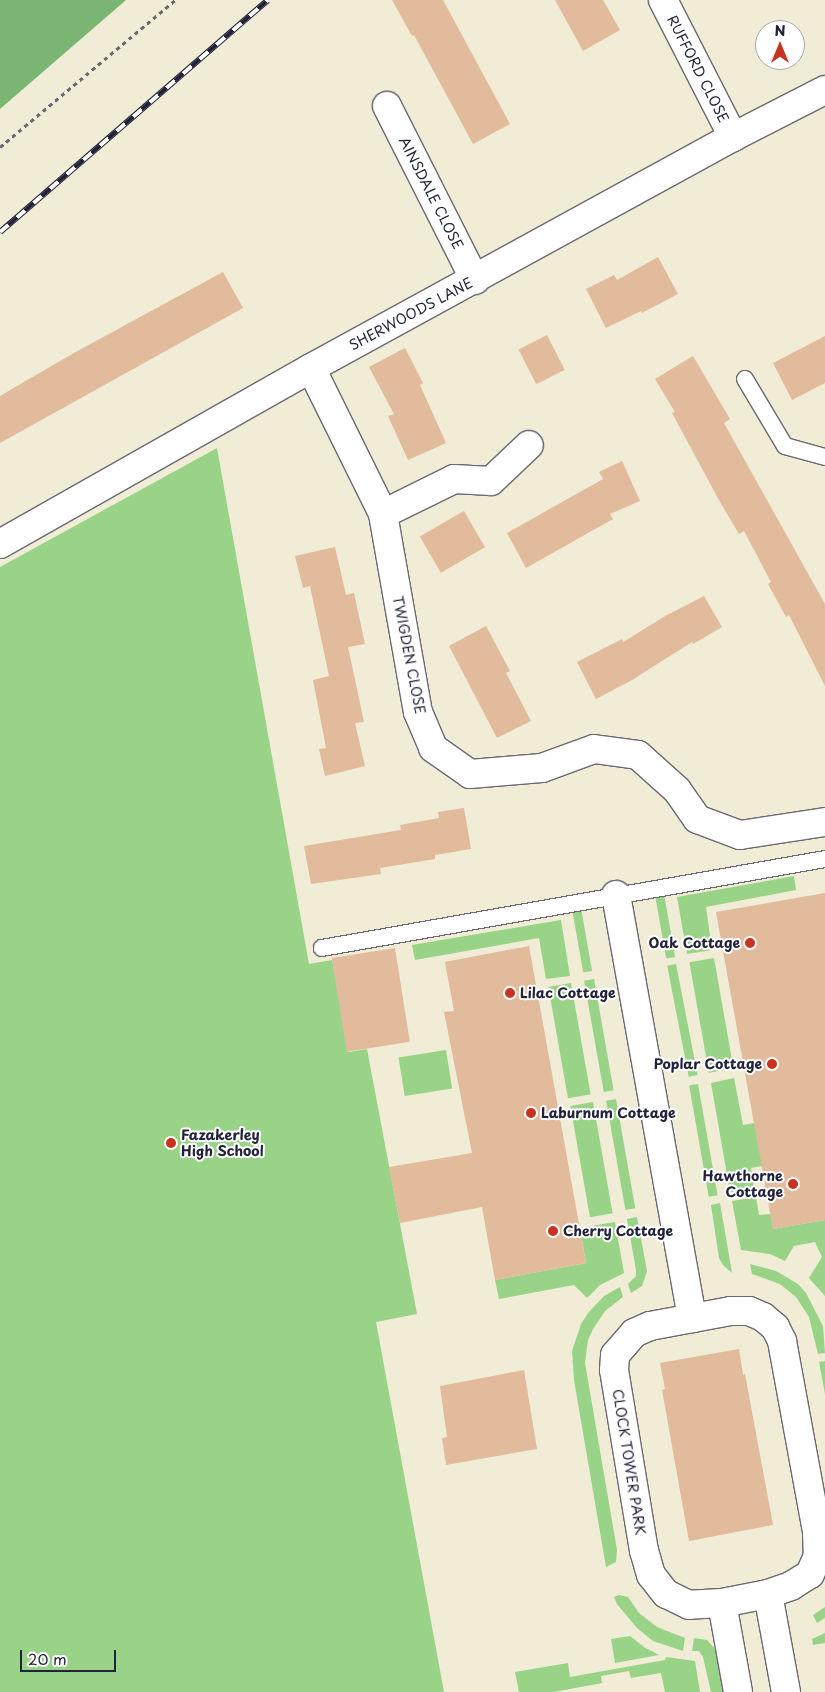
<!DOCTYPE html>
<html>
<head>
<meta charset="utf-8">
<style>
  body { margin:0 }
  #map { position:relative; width:825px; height:1692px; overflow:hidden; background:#f0ecd5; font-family:"Playpen Sans",sans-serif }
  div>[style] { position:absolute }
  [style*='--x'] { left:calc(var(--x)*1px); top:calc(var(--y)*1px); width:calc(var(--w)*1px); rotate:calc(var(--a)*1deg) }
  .green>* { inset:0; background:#98d387; transform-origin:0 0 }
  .forest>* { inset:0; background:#7ab574 }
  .building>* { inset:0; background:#e2ba9c; transform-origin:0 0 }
  .path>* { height:3px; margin-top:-1.5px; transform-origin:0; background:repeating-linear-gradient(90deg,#6a6971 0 4px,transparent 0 8px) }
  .roads { filter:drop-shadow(1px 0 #6a6971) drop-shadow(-1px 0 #6a6971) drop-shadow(0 1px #6a6971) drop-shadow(0 -1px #6a6971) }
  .service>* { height:16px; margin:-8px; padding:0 8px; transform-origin:8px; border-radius:8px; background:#fff }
  .minor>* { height:28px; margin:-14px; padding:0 14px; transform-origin:14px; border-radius:14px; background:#fff }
  .rail>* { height:5.5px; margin-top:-2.75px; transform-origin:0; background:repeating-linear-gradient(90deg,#fff 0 11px,#22223b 0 22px); box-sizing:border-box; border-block:1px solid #22223b }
  .dots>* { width:14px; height:14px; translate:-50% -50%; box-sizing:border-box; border:2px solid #fff; border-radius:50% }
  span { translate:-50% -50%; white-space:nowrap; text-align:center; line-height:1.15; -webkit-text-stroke:4px #fff; paint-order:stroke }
  .street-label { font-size:14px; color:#22223b }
  .poi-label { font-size:14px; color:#22223b; font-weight:700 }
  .right { translate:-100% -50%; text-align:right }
  .left { translate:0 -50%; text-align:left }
  .north { position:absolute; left:755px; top:20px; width:50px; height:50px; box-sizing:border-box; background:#fff; border:1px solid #a7a7b1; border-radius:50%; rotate:0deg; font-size:14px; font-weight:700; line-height:20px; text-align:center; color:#22223b }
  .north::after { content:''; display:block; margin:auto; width:18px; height:22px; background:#c8321e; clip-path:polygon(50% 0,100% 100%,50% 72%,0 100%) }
  .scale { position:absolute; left:20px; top:1650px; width:96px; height:22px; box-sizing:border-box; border:2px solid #22223b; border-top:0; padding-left:6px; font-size:15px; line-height:18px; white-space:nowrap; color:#22223b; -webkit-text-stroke:4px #fff; paint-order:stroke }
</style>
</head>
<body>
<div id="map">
  <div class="green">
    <div style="clip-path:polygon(217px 448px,309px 964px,332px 960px,349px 1052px,367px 1049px,417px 1314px,376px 1322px,444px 1692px,0 1692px,0 567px)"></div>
    <div style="clip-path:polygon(794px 876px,796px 890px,706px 907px,712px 950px,687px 954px,677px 897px)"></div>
    <div style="left:664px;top:894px;width:64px;height:9px;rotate:80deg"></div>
    <div style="left:581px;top:908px;width:64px;height:9px;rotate:80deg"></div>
    <div style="clip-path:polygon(561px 920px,570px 976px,546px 979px,539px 938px,415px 960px,412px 945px)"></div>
    <div style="left:714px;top:958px;width:112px;height:25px;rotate:80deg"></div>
    <div style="left:676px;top:964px;width:113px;height:9px;rotate:79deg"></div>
    <div style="left:594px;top:979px;width:113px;height:10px;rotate:80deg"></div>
    <div style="left:571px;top:983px;width:113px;height:23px;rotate:80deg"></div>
    <div style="left:446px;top:1050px;width:39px;height:48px;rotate:81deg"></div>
    <div style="clip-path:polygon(734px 1078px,743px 1125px,825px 1110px,762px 1166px,751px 1168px,754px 1187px,730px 1192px,711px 1083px)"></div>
    <div style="left:698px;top:1084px;width:113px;height:9px;rotate:80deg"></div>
    <div style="left:616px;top:1099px;width:111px;height:10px;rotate:80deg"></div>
    <div style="left:593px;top:1102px;width:113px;height:23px;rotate:80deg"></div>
    <div style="clip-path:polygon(756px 1197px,759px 1215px,771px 1214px,773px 1229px,825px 1220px,825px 1296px,809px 1278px,822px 1257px,815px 1242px,794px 1246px,785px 1261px,770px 1254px,741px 1250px,732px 1201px)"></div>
    <div style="clip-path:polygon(720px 1203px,732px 1273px,723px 1265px,719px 1258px,711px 1205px)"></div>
    <div style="clip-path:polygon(637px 1217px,647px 1271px,642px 1286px,631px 1293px,628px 1284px,636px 1276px,636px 1270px,627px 1219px)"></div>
    <div style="clip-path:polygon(615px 1222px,624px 1273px,600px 1285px,587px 1298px,574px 1285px,499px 1299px,495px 1280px,586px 1263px,580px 1228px)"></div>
    <div style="clip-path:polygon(750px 1264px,776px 1271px,798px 1284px,806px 1293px,823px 1326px,825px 1353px,818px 1354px,809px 1317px,796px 1297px,780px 1284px,752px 1274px)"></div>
    <div style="clip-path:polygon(620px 1287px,623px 1297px,605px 1311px,593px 1329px,588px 1340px,585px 1363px,617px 1550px,616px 1562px,606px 1567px,574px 1380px,572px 1351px,581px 1324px,588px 1313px,604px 1296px)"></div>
    <div style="clip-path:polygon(825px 1361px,825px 1394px,819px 1362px)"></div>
    <div style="clip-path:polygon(619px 1595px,628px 1597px,639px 1613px,657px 1627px,685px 1638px,683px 1651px,653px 1641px,637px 1628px,617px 1604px,614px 1597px)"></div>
    <div style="clip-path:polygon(825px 1607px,825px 1618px,817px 1623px,813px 1615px)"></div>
    <div style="clip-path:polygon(825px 1633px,825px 1643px,813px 1645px,812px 1639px)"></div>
    <div style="clip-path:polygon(630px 1636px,644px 1647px,659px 1655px,615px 1663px,611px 1639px)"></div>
    <div style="clip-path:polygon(694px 1638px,707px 1640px,715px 1649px,723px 1692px,711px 1692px,703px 1657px,699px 1651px,692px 1651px)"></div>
    <div style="clip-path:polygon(666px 1657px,695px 1661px,700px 1692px,665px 1692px,661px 1673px,631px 1678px,629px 1671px,601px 1676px,602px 1683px,554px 1692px,519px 1692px,515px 1672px,568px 1663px,570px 1677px,665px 1660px)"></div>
  </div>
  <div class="forest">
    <div style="clip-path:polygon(0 0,126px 0,0 109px)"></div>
  </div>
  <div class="building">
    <div style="clip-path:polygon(392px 0,443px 0,510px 124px,473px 144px,414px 35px,412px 36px)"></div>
    <div style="clip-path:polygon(555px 0,603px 0,620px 30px,583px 51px)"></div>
    <div style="clip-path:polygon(658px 257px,678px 294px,642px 313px,641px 311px,606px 328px,586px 289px,614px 275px,617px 280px)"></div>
    <div style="clip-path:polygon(223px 272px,243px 308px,0 443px,0 396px,72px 354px)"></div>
    <div style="left:547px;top:335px;width:39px;height:32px;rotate:63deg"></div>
    <div style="clip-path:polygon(825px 336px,825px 383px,792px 400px,773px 363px)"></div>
    <div style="clip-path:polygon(405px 348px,423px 383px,420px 385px,446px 443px,408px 460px,388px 416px,394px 414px,369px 367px)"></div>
    <div style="clip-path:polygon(693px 356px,730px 419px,724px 423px,825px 604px,825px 686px,789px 615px,786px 617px,768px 584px,771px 582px,744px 531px,739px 534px,720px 502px,672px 413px,675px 412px,655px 379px)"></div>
    <div style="clip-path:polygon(622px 461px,640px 501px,610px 514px,613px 519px,526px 568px,507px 533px,603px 479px,599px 472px)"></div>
    <div style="left:464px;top:511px;width:42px;height:51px;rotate:60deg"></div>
    <div style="clip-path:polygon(335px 547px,346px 595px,354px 593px,365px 644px,348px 647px,364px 722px,355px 723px,365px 766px,325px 776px,319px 749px,326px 748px,313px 680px,329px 676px,310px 586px,303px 588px,295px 556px)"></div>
    <div style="clip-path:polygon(704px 596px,722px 627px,693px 644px,692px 642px,632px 680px,596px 699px,577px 662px,622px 639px,623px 642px,667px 615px)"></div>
    <div style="clip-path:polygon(486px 626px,510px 671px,506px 673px,531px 721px,497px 738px,449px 646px)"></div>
    <div style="clip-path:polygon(464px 808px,471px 849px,435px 855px,435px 859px,380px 868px,381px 874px,311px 884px,304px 846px,401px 830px,400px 825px,439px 818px,438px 812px)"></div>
    <div style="clip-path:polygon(825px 893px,825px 1220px,773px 1229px,716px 912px)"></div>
    <div style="clip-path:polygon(529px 946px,586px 1263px,495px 1280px,482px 1207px,400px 1223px,389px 1167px,472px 1153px,444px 1012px,454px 1011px,445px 962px)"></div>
    <div style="left:395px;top:948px;width:95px;height:64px;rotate:81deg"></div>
    <div style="clip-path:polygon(739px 1349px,743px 1375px,745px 1374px,773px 1525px,689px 1541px,662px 1390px,665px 1389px,660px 1363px)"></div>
    <div style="clip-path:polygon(524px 1370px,537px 1449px,446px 1465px,442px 1438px,447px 1437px,440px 1386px)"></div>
  </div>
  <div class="path">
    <div style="--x:0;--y:147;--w:229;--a:-40"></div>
  </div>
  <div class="roads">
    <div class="service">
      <div style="--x:745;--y:379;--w:78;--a:59.2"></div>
      <div style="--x:785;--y:446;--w:41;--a:15.4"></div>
      <div style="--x:322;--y:948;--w:511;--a:-10.03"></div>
    </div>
    <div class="minor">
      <div style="--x:663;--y:0;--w:154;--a:62.9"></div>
      <div style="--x:387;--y:106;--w:195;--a:63.2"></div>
      <div style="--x:311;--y:368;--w:163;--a:63.7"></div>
      <div style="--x:383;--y:514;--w:201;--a:80"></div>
      <div style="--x:418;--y:712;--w:39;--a:67"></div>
      <div style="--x:433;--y:748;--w:45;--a:35.1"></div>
      <div style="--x:470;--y:774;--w:72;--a:-4.8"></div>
      <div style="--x:542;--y:768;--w:55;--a:-20.1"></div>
      <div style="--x:594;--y:749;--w:44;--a:7.8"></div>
      <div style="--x:638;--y:755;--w:52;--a:41.9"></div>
      <div style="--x:677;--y:790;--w:35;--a:55"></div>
      <div style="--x:697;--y:819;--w:46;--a:20.4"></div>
      <div style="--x:740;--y:835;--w:86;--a:-8.7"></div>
      <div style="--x:383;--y:514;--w:79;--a:-26.2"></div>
      <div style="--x:454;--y:479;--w:37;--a:3"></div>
      <div style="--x:491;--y:481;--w:52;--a:-43.5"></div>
      <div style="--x:0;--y:544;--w:357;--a:-29.5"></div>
      <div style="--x:311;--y:368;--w:481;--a:-28.7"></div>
      <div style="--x:733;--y:137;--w:103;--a:-27.1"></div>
      <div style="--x:616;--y:895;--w:430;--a:79.8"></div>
      <div style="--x:731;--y:1311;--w:18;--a:0"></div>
      <div style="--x:749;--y:1311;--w:15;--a:23"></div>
      <div style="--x:763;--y:1317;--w:16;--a:40"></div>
      <div style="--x:775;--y:1327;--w:16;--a:63"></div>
      <div style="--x:782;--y:1341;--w:194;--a:79.6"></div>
      <div style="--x:817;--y:1532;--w:24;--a:88"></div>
      <div style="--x:818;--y:1556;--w:20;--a:114"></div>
      <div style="--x:810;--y:1574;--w:22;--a:148"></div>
      <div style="--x:791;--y:1586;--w:24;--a:161"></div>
      <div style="--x:768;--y:1594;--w:47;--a:168.9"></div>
      <div style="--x:722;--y:1603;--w:33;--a:177"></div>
      <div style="--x:689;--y:1605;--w:25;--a:-154"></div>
      <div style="--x:666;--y:1594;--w:24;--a:-128"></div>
      <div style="--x:651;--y:1575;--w:25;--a:-106"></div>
      <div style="--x:644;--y:1551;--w:183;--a:-99.4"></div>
      <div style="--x:614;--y:1370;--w:15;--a:-86"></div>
      <div style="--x:615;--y:1355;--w:29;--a:-49"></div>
      <div style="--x:634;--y:1333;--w:17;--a:-24"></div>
      <div style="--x:650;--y:1326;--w:82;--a:-10.5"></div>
      <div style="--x:768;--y:1594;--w:100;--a:79.6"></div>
      <div style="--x:722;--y:1603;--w:90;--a:79.8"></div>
    </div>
  </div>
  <div class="rail">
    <div style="--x:0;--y:232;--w:354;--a:-40.9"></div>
  </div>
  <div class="dots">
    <div style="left:750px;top:943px;background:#c8321e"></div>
    <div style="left:510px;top:993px;background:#c8321e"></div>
    <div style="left:772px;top:1064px;background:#c8321e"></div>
    <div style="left:531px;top:1113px;background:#c8321e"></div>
    <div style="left:171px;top:1143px;background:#c8321e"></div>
    <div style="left:793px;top:1184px;background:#c8321e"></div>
    <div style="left:553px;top:1231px;background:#c8321e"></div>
  </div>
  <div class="street-label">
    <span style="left:698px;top:69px;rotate:63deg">RUFFORD CLOSE</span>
    <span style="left:431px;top:193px;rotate:63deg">AINSDALE CLOSE</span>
    <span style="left:411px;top:314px;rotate:-28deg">SHERWOODS LANE</span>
    <span style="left:409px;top:655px;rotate:79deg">TWIGDEN CLOSE</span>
    <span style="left:629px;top:1462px;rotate:81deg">CLOCK TOWER PARK</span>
  </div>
  <div class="poi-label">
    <span class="right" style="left:740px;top:943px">Oak Cottage</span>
    <span class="left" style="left:520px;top:993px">Lilac Cottage</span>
    <span class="right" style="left:762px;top:1064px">Poplar Cottage</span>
    <span class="left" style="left:541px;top:1113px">Laburnum Cottage</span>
    <span class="left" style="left:181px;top:1143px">Fazakerley<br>High School</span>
    <span class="right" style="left:783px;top:1184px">Hawthorne<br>Cottage</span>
    <span class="left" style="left:563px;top:1231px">Cherry Cottage</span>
  </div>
  <div class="north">N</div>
  <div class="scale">20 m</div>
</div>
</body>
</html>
